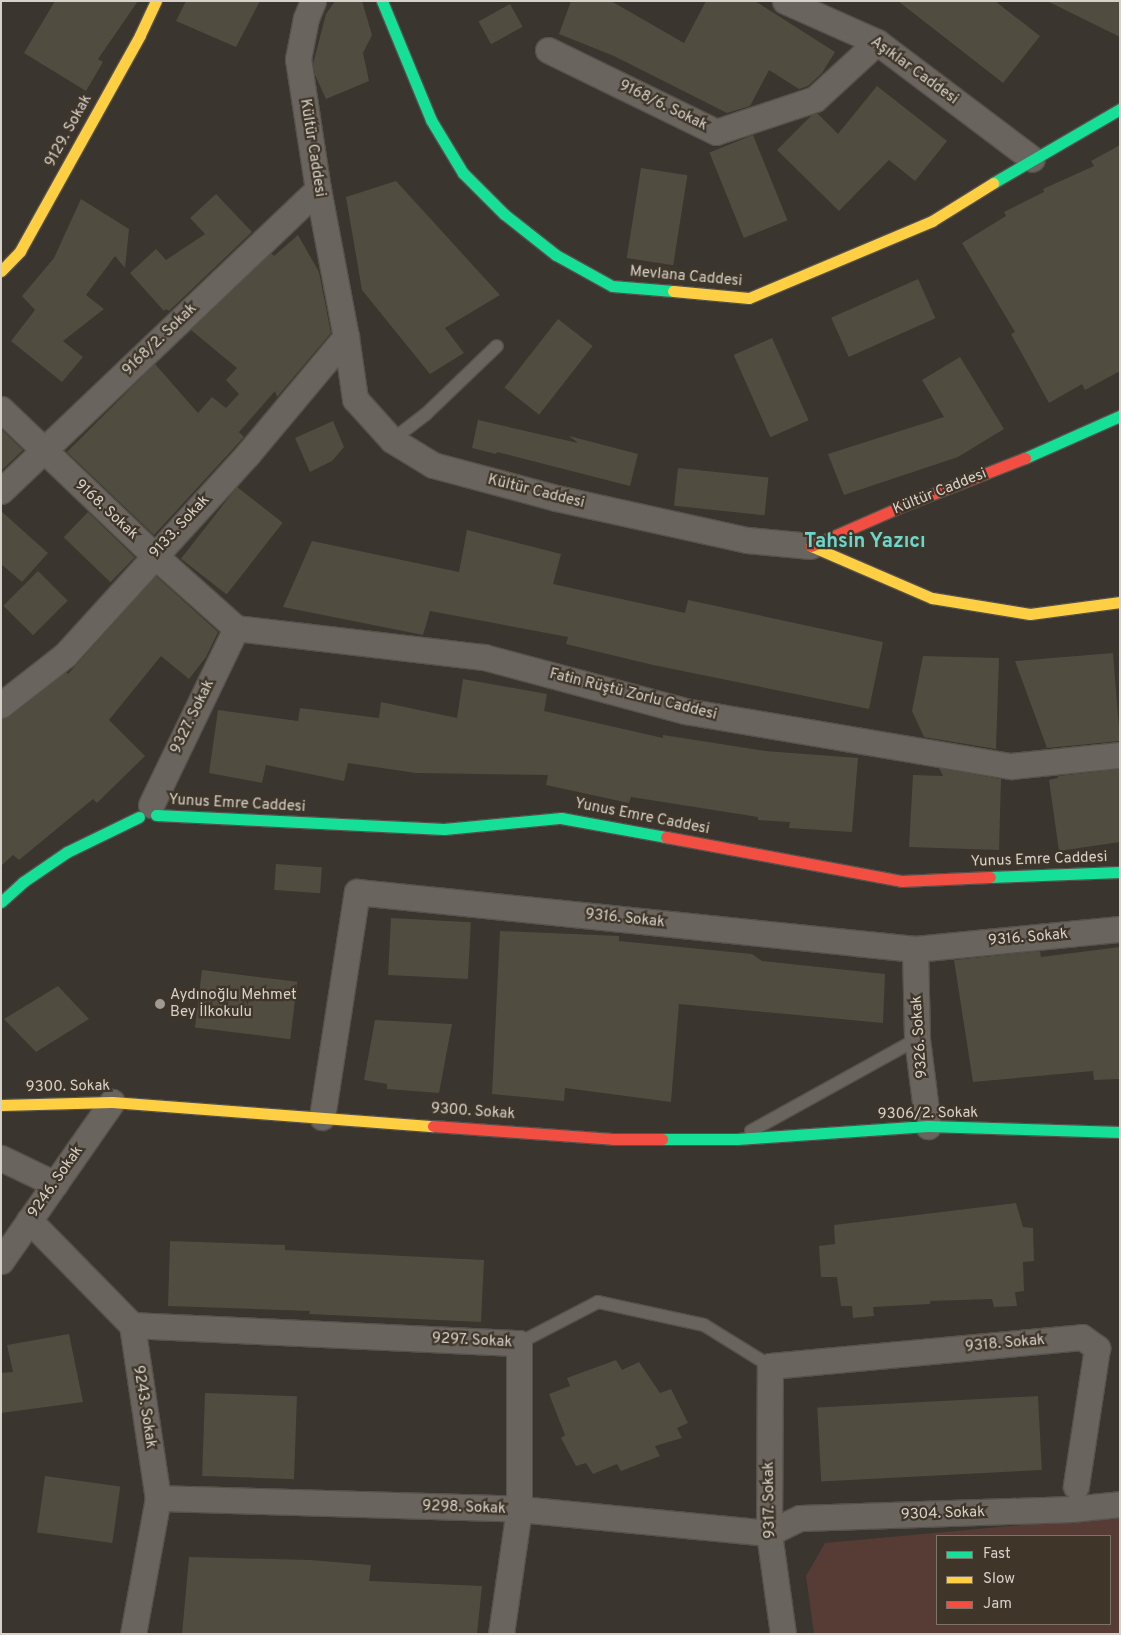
<!DOCTYPE html>
<html>
<head>
<meta charset="utf-8">
<style>
  body { margin:0 }
  #map { position:relative; width:1121px; height:1635px; overflow:hidden; background:#3a352e; font-family:Overpass,sans-serif }
  div>[style] { position:absolute }
  [style*='--x'] { left:calc(var(--x)*1px); top:calc(var(--y)*1px); width:calc(var(--w)*1px); rotate:calc(var(--a)*1deg) }
  .green>* { inset:0; background:#573c35 }
  .building>* { inset:0; background:#504c3f; transform-origin:0 0 }
  .roads { filter:drop-shadow(1px 0 #55514b) drop-shadow(-1px 0 #55514b) drop-shadow(0 1px #55514b) drop-shadow(0 -1px #55514b) }
  .lane>* { height:12px; margin:-6px; padding:0 6px; transform-origin:6px; border-radius:6px; background:#6a645e }
  .street>* { height:25px; margin:-12.5px; padding:0 12.5px; transform-origin:12.5px; border-radius:12.5px; background:#6a645e }
  .fast>* { height:11px; margin:-5.5px; padding:0 5.5px; transform-origin:5.5px; border-radius:5.5px; background:#16e098 }
  .slow>* { height:11px; margin:-5.5px; padding:0 5.5px; transform-origin:5.5px; border-radius:5.5px; background:#ffcf43 }
  .jam>* { height:11px; margin:-5.5px; padding:0 5.5px; transform-origin:5.5px; border-radius:5.5px; background:#f24e42 }
  .dots>* { width:14px; height:14px; translate:-50% -50%; box-sizing:border-box; border:2px solid #3f3629; border-radius:50% }
  span { translate:-50% -50%; white-space:nowrap; text-align:center; line-height:1.15; -webkit-text-stroke:4.5px #3f3629; paint-order:stroke }
  .street-label { font-size:15px; color:#d7d1c9 }
  .poi-label { font-size:15px; color:#d7d1c9 }
  .left { translate:0 -50%; text-align:left }
  .district-label { font-size:20px; color:#6bd6cd; font-weight:700 }
  .frame { position:absolute; inset:0; border:2px solid #d7d1c9; pointer-events:none }
  .legend { position:absolute; left:936px; top:1535px; width:175px; height:90px; box-sizing:border-box; background:#3f3629; border:1px solid #7c7469; margin:0; padding:6px 9px; list-style:none; font-size:15px; color:#d7d1c9 }
  .legend li { display:flex; align-items:center; gap:10px; height:25px }
  .legend b { width:25px; border:1px solid #7c7469 }
</style>
</head>
<body>
<div id="map">
  <div class="green">
    <div style="clip-path:polygon(evenodd,1120px 1516px,1120px 1634px,814px 1634px,806px 1576px,825px 1543px,1120px 1516px,937px 1536px,1110px 1536px,1110px 1624px,937px 1624px,937px 1536px)"></div>
  </div>
  <div class="building">
    <div style="clip-path:polygon(55px 1px,138px 1px,98px 59px,103px 62px,86px 91px,24px 53px)"></div>
    <div style="clip-path:polygon(186px 1px,260px 1px,236px 47px,176px 21px)"></div>
    <div style="clip-path:polygon(335px 1px,362px 1px,372px 35px,363px 53px,369px 81px,326px 99px,315px 75px,313px 64px,326px 14px)"></div>
    <div style="clip-path:polygon(571px 1px,611px 1px,684px 43px,706px 1px,755px 1px,835px 52px,822px 73px,808px 86px,799px 89px,769px 70px,750px 106px,727px 113px,614px 56px,559px 34px)"></div>
    <div style="clip-path:polygon(898px 1px,995px 1px,1040px 36px,1003px 83px)"></div>
    <div style="clip-path:polygon(1047px 1px,1120px 1px,1120px 37px)"></div>
    <div style="left:510px;top:4px;width:26px;height:36px;rotate:61deg"></div>
    <div style="clip-path:polygon(877px 86px,947px 141px,915px 181px,889px 160px,839px 211px,777px 150px,812px 115px,817px 113px,838px 134px)"></div>
    <div style="left:753px;top:135px;width:92px;height:47px;rotate:68deg"></div>
    <div style="clip-path:polygon(1120px 145px,1120px 371px,1085px 390px,1082px 384px,1049px 403px,1011px 334px,1015px 332px,962px 243px,1006px 216px,1004px 212px,1044px 192px,1043px 189px,1094px 166px,1091px 161px)"></div>
    <div style="left:641px;top:168px;width:47px;height:91px;rotate:9deg"></div>
    <div style="clip-path:polygon(396px 181px,500px 295px,445px 328px,464px 353px,430px 374px,362px 290px,346px 197px)"></div>
    <div style="clip-path:polygon(216px 194px,252px 232px,169px 311px,166px 309px,164px 311px,130px 273px,156px 249px,166px 260px,205px 234px,190px 218px)"></div>
    <div style="clip-path:polygon(81px 199px,129px 229px,125px 268px,115px 256px,86px 295px,104px 309px,63px 341px,83px 357px,62px 382px,11px 341px,35px 310px,22px 296px,54px 258px)"></div>
    <div style="clip-path:polygon(298px 235px,319px 272px,331px 333px,277px 397px,275px 391px,239px 432px,244px 437px,154px 535px,67px 452px,155px 364px,198px 413px,212px 397px,226px 408px,239px 394px,226px 380px,237px 368px,191px 330px,271px 253px,274px 256px)"></div>
    <div style="left:918px;top:279px;width:43px;height:95px;rotate:66deg"></div>
    <div style="left:558px;top:319px;width:44px;height:87px;rotate:38deg"></div>
    <div style="left:772px;top:338px;width:90px;height:42px;rotate:66deg"></div>
    <div style="clip-path:polygon(960px 357px,1004px 429px,958px 457px,844px 495px,828px 454px,944px 417px,922px 380px)"></div>
    <div style="clip-path:polygon(478px 420px,578px 443px,569px 436px,638px 454px,630px 486px,497px 452px,496px 454px,472px 448px)"></div>
    <div style="clip-path:polygon(333px 421px,344px 447px,332px 461px,310px 472px,295px 438px)"></div>
    <div style="clip-path:polygon(1px 429px,23px 450px,1px 471px)"></div>
    <div style="left:678px;top:468px;width:91px;height:38px;rotate:6deg"></div>
    <div style="left:237px;top:487px;width:58px;height:91px;rotate:38deg"></div>
    <div style="clip-path:polygon(1px 511px,48px 553px,22px 582px,1px 564px)"></div>
    <div style="left:88px;top:512px;width:65px;height:35px;rotate:44deg"></div>
    <div style="clip-path:polygon(467px 530px,561px 554px,553px 584px,685px 613px,688px 600px,883px 642px,869px 709px,653px 665px,566px 644px,568px 637px,430px 611px,423px 635px,283px 607px,312px 541px,459px 572px)"></div>
    <div style="left:38px;top:571px;width:42px;height:49px;rotate:45deg"></div>
    <div style="clip-path:polygon(156px 576px,218px 632px,206px 657px,189px 679px,161px 656px,109px 720px,145px 756px,97px 803px,93px 799px,19px 860px,13px 855px,1px 866px,1px 719px,10px 716px,66px 672px,68px 674px)"></div>
    <div style="clip-path:polygon(1113px 653px,1120px 741px,1047px 748px,1015px 661px)"></div>
    <div style="clip-path:polygon(923px 656px,999px 658px,996px 749px,924px 737px,912px 711px)"></div>
    <div style="clip-path:polygon(463px 679px,547px 694px,544px 711px,663px 738px,663px 735px,765px 751px,858px 758px,852px 832px,789px 828px,790px 822px,758px 820px,758px 817px,631px 797px,629px 803px,546px 785px,548px 775px,416px 773px,348px 763px,344px 781px,266px 765px,262px 783px,209px 773px,218px 710px,298px 721px,300px 708px,379px 718px,381px 702px,457px 718px)"></div>
    <div style="clip-path:polygon(939px 768px,1001px 779px,999px 850px,909px 847px,913px 775px,943px 776px)"></div>
    <div style="clip-path:polygon(1120px 769px,1120px 842px,1059px 851px,1049px 780px,1058px 778px,1058px 776px)"></div>
    <div style="left:276px;top:864px;width:46px;height:26px;rotate:4deg"></div>
    <div style="left:391px;top:918px;width:80px;height:57px;rotate:3deg"></div>
    <div style="clip-path:polygon(500px 931px,619px 936px,619px 941px,752px 954px,762px 961px,885px 974px,883px 1023px,679px 1004px,671px 1102px,565px 1088px,564px 1101px,492px 1094px)"></div>
    <div style="clip-path:polygon(1120px 947px,1120px 1079px,1094px 1080px,1093px 1071px,973px 1082px,954px 960px,1040px 951px,1041px 957px)"></div>
    <div style="left:202px;top:970px;width:96px;height:58px;rotate:7deg"></div>
    <div style="clip-path:polygon(58px 986px,89px 1019px,36px 1052px,4px 1019px)"></div>
    <div style="clip-path:polygon(375px 1020px,452px 1024px,439px 1093px,387px 1089px,387px 1084px,364px 1080px)"></div>
    <div style="clip-path:polygon(1016px 1203px,1023px 1227px,1033px 1228px,1034px 1261px,1023px 1262px,1024px 1291px,1015px 1292px,1017px 1306px,994px 1307px,992px 1299px,930px 1301px,930px 1304px,873px 1307px,874px 1316px,853px 1318px,852px 1306px,841px 1306px,837px 1277px,821px 1277px,819px 1246px,835px 1244px,834px 1225px)"></div>
    <div style="clip-path:polygon(170px 1241px,285px 1245px,285px 1250px,484px 1260px,481px 1322px,309px 1314px,310px 1311px,168px 1306px)"></div>
    <div style="clip-path:polygon(69px 1334px,83px 1402px,1px 1413px,1px 1373px,13px 1372px,7px 1345px)"></div>
    <div style="clip-path:polygon(616px 1360px,622px 1370px,639px 1362px,660px 1393px,671px 1389px,688px 1423px,677px 1428px,682px 1438px,655px 1446px,660px 1456px,621px 1471px,617px 1464px,593px 1474px,586px 1463px,576px 1466px,561px 1438px,565px 1435px,549px 1394px,570px 1386px,567px 1378px)"></div>
    <div style="left:205px;top:1393px;width:92px;height:83px;rotate:2deg"></div>
    <div style="left:1038px;top:1396px;width:74px;height:221px;rotate:87deg"></div>
    <div style="left:45px;top:1476px;width:76px;height:57px;rotate:8deg"></div>
    <div style="clip-path:polygon(189px 1557px,310px 1560px,371px 1565px,369px 1581px,482px 1586px,477px 1634px,182px 1634px)"></div>
  </div>
  <div class="roads">
    <div class="lane">
      <div style="--x:392;--y:440;--w:43;--a:-37.4"></div>
      <div style="--x:426;--y:414;--w:98;--a:-43.8"></div>
      <div style="--x:751;--y:1131;--w:190;--a:-29"></div>
      <div style="--x:519;--y:1343;--w:89;--a:-27.4"></div>
      <div style="--x:598;--y:1302;--w:108;--a:12.2"></div>
      <div style="--x:704;--y:1325;--w:78;--a:31.8"></div>
    </div>
    <div class="street">
      <div style="--x:313;--y:1;--w:18;--a:112"></div>
      <div style="--x:306;--y:18;--w:42;--a:101"></div>
      <div style="--x:298;--y:59;--w:132;--a:81.3"></div>
      <div style="--x:318;--y:189;--w:151;--a:79.3"></div>
      <div style="--x:346;--y:337;--w:63;--a:81.7"></div>
      <div style="--x:355;--y:399;--w:55;--a:47.9"></div>
      <div style="--x:392;--y:440;--w:48;--a:31.4"></div>
      <div style="--x:433;--y:465;--w:127;--a:15"></div>
      <div style="--x:556;--y:498;--w:196;--a:12.4"></div>
      <div style="--x:747;--y:540;--w:64;--a:5.4"></div>
      <div style="--x:785;--y:1;--w:101;--a:24"></div>
      <div style="--x:877;--y:42;--w:194;--a:37"></div>
      <div style="--x:548;--y:50;--w:187;--a:26"></div>
      <div style="--x:716;--y:132;--w:104;--a:-18.4"></div>
      <div style="--x:815;--y:99;--w:84;--a:-42.6"></div>
      <div style="--x:1;--y:409;--w:211;--a:43.7"></div>
      <div style="--x:154;--y:555;--w:110;--a:41.7"></div>
      <div style="--x:1;--y:491;--w:438;--a:-43.6"></div>
      <div style="--x:236;--y:628;--w:250;--a:6.7"></div>
      <div style="--x:484;--y:657;--w:208;--a:15"></div>
      <div style="--x:685;--y:711;--w:331;--a:9.6"></div>
      <div style="--x:1011;--y:766;--w:110;--a:-5.8"></div>
      <div style="--x:1;--y:705;--w:81;--a:-38"></div>
      <div style="--x:65;--y:655;--w:272;--a:-47.7"></div>
      <div style="--x:248;--y:454;--w:153;--a:-50.1"></div>
      <div style="--x:151;--y:805;--w:196;--a:-64.3"></div>
      <div style="--x:915;--y:949;--w:90;--a:88.7"></div>
      <div style="--x:917;--y:1039;--w:88;--a:82.8"></div>
      <div style="--x:322;--y:1117;--w:228;--a:-81.2"></div>
      <div style="--x:357;--y:892;--w:561;--a:5.83"></div>
      <div style="--x:915;--y:949;--w:206;--a:-5.6"></div>
      <div style="--x:1;--y:1158;--w:60;--a:25.7"></div>
      <div style="--x:29;--y:1220;--w:147;--a:45.6"></div>
      <div style="--x:132;--y:1325;--w:175;--a:81.5"></div>
      <div style="--x:158;--y:1498;--w:138;--a:100.4"></div>
      <div style="--x:1;--y:1261;--w:194;--a:-55.1"></div>
      <div style="--x:132;--y:1325;--w:387;--a:2.7"></div>
      <div style="--x:519;--y:1343;--w:166;--a:90"></div>
      <div style="--x:519;--y:1509;--w:126;--a:98.2"></div>
      <div style="--x:158;--y:1498;--w:361;--a:1.7"></div>
      <div style="--x:519;--y:1509;--w:251;--a:5.5"></div>
      <div style="--x:769;--y:1533;--w:34;--a:-26"></div>
      <div style="--x:800;--y:1518;--w:272;--a:-1.9"></div>
      <div style="--x:1072;--y:1509;--w:48;--a:-5.9"></div>
      <div style="--x:783;--y:1634;--w:102;--a:-97.9"></div>
      <div style="--x:769;--y:1533;--w:167;--a:-89.7"></div>
      <div style="--x:770;--y:1366;--w:313;--a:-5.3"></div>
      <div style="--x:1082;--y:1337;--w:19;--a:36"></div>
      <div style="--x:1097;--y:1348;--w:140;--a:98.7"></div>
    </div>
    <div class="fast">
      <div style="--x:382;--y:1;--w:129;--a:67.6"></div>
      <div style="--x:431;--y:120;--w:62;--a:58.9"></div>
      <div style="--x:463;--y:173;--w:58;--a:45"></div>
      <div style="--x:504;--y:214;--w:66;--a:38.3"></div>
      <div style="--x:556;--y:255;--w:64;--a:29"></div>
      <div style="--x:612;--y:286;--w:61;--a:4.7"></div>
      <div style="--x:993;--y:183;--w:147;--a:-30.2"></div>
      <div style="--x:1025;--y:458;--w:104;--a:-23.9"></div>
      <div style="--x:156;--y:815;--w:288;--a:2.8"></div>
      <div style="--x:444;--y:829;--w:118;--a:-5.4"></div>
      <div style="--x:561;--y:818;--w:107;--a:10.3"></div>
      <div style="--x:990;--y:877;--w:130;--a:-2.2"></div>
      <div style="--x:1;--y:902;--w:30;--a:-42"></div>
      <div style="--x:23;--y:882;--w:53;--a:-34.3"></div>
      <div style="--x:67;--y:852;--w:80;--a:-25.9"></div>
      <div style="--x:662;--y:1139;--w:75;--a:0"></div>
      <div style="--x:737;--y:1139;--w:191;--a:-3.9"></div>
      <div style="--x:928;--y:1126;--w:192;--a:1.8"></div>
    </div>
    <div class="slow">
      <div style="--x:1;--y:271;--w:28;--a:-46"></div>
      <div style="--x:20;--y:251;--w:247;--a:-60.9"></div>
      <div style="--x:140;--y:35;--w:38;--a:-65"></div>
      <div style="--x:673;--y:291;--w:76;--a:5.3"></div>
      <div style="--x:749;--y:298;--w:199;--a:-22.8"></div>
      <div style="--x:932;--y:221;--w:72;--a:-31.9"></div>
      <div style="--x:811;--y:546;--w:132;--a:23.3"></div>
      <div style="--x:932;--y:598;--w:99;--a:9.3"></div>
      <div style="--x:1030;--y:614;--w:91;--a:-7.6"></div>
      <div style="--x:1;--y:1105;--w:111;--a:-1.5"></div>
      <div style="--x:112;--y:1102;--w:322;--a:4.3"></div>
    </div>
    <div class="jam">
      <div style="--x:811;--y:546;--w:103;--a:-23.6"></div>
      <div style="--x:905;--y:505;--w:129;--a:-21.4"></div>
      <div style="--x:666;--y:837;--w:239;--a:10.6"></div>
      <div style="--x:901;--y:881;--w:89;--a:-2.6"></div>
      <div style="--x:433;--y:1126;--w:180;--a:4.1"></div>
      <div style="--x:613;--y:1139;--w:49;--a:0"></div>
    </div>
  </div>
  <div class="dots">
    <div style="left:160px;top:1004px;background:#a09a93"></div>
  </div>
  <div class="street-label">
    <span style="left:914px;top:71px;rotate:36deg">Aşıklar Caddesi</span>
    <span style="left:663px;top:106px;rotate:26deg">9168/6. Sokak</span>
    <span style="left:69px;top:131px;rotate:-61deg">9129. Sokak</span>
    <span style="left:312px;top:148px;rotate:81deg">Kültür Caddesi</span>
    <span style="left:686px;top:277px;rotate:5deg">Mevlana Caddesi</span>
    <span style="left:160px;top:340px;rotate:-44deg">9168/2. Sokak</span>
    <span style="left:536px;top:492px;rotate:14deg">Kültür Caddesi</span>
    <span style="left:940px;top:492px;rotate:-22deg">Kültür Caddesi</span>
    <span style="left:106px;top:510px;rotate:43deg">9168. Sokak</span>
    <span style="left:180px;top:527px;rotate:-47deg">9133. Sokak</span>
    <span style="left:633px;top:695px;rotate:14deg">Fatin Rüştü Zorlu Caddesi</span>
    <span style="left:193px;top:717px;rotate:-64deg">9327. Sokak</span>
    <span style="left:237px;top:804px;rotate:3deg">Yunus Emre Caddesi</span>
    <span style="left:642px;top:817px;rotate:11deg">Yunus Emre Caddesi</span>
    <span style="left:1039px;top:860px;rotate:-2deg">Yunus Emre Caddesi</span>
    <span style="left:625px;top:919px;rotate:6deg">9316. Sokak</span>
    <span style="left:1028px;top:938px;rotate:-5deg">9316. Sokak</span>
    <span style="left:920px;top:1037px;rotate:-94deg">9326. Sokak</span>
    <span style="left:68px;top:1087px;rotate:-1deg">9300. Sokak</span>
    <span style="left:473px;top:1112px;rotate:4deg">9300. Sokak</span>
    <span style="left:928px;top:1114px;rotate:-1deg">9306/2. Sokak</span>
    <span style="left:56px;top:1182px;rotate:-55deg">9246. Sokak</span>
    <span style="left:472px;top:1341px;rotate:3deg">9297. Sokak</span>
    <span style="left:1005px;top:1344px;rotate:-5deg">9318. Sokak</span>
    <span style="left:144px;top:1407px;rotate:81deg">9243. Sokak</span>
    <span style="left:770px;top:1500px;rotate:-91deg">9317. Sokak</span>
    <span style="left:464px;top:1508px;rotate:2deg">9298. Sokak</span>
    <span style="left:943px;top:1514px;rotate:-2deg">9304. Sokak</span>
  </div>
  <div class="poi-label">
    <span class="left" style="left:170px;top:1004px">Aydınoğlu Mehmet<br>Bey İlkokulu</span>
  </div>
  <div class="district-label">
    <span style="left:865px;top:542px">Tahsin Yazıcı</span>
  </div>
  <div class="frame"></div>
  <ul class="legend">
  <li><b style="height:6px;background:#16e098"></b>Fast</li>
  <li><b style="height:6px;background:#ffcf43"></b>Slow</li>
  <li><b style="height:6px;background:#f24e42"></b>Jam</li>
  </ul>
</div>
</body>
</html>
